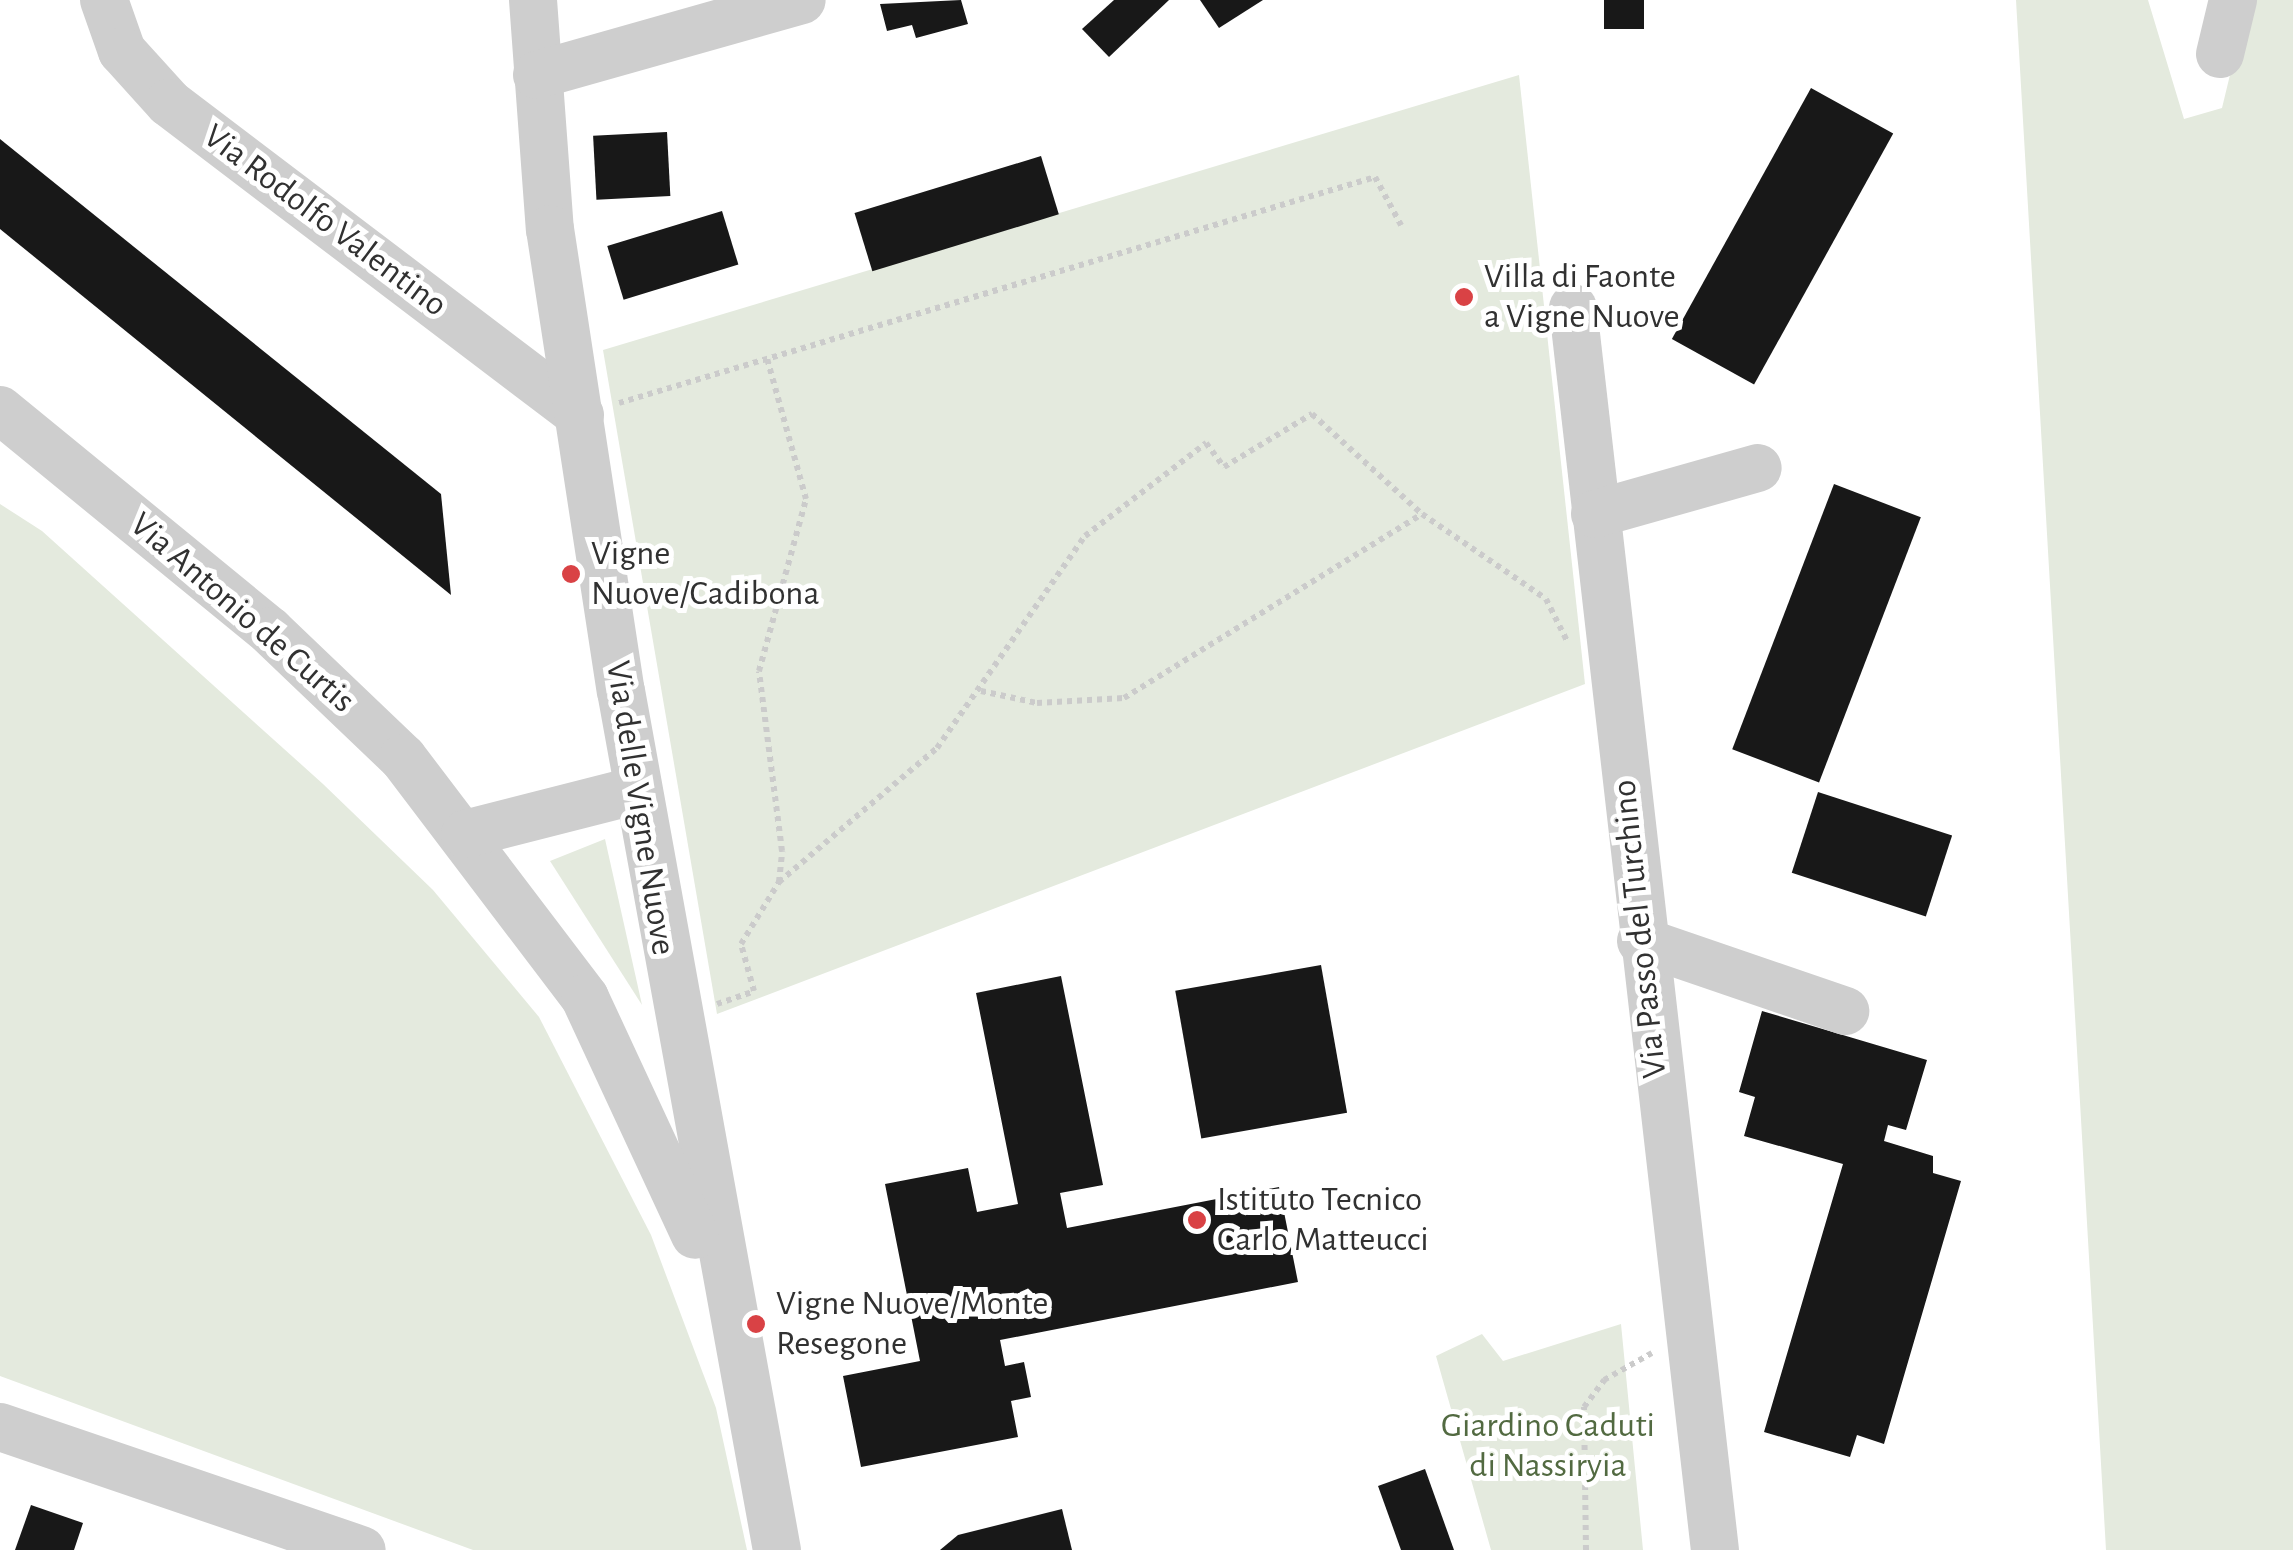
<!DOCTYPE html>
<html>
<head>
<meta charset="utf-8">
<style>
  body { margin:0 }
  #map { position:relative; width:2293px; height:1550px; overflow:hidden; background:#fff; font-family:"Alegreya Sans",sans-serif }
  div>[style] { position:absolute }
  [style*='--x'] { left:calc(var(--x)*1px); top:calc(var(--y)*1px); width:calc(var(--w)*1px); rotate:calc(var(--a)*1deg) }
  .green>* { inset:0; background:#e4eade }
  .building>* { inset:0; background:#181818; transform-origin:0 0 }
  .path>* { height:6px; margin-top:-3px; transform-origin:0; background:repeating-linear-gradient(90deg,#cbcbcb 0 5px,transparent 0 10px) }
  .minor>* { height:48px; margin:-24px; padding:0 24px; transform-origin:24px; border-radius:24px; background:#cecece }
  .dots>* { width:28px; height:28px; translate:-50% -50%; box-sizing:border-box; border:5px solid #fff; border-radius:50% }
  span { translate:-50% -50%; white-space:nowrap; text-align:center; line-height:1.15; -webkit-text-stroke:10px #fff; paint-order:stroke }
  .street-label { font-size:35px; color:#313131 }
  .poi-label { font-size:35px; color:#313131 }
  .left { translate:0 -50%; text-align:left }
  .park-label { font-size:35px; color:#526a41 }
</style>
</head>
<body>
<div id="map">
  <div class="green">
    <div style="clip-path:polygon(2016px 0,2148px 0,2184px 119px,2222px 108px,2248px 0,2293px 0,2293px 1550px,2106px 1550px)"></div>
    <div style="clip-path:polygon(1519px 75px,1585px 684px,717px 1014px,603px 350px)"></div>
    <div style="clip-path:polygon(0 504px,42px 531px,323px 784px,433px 890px,539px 1017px,651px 1235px,716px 1408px,747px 1550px,473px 1550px,0 1376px)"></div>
    <div style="clip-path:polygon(605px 839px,642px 1005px,550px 861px)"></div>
    <div style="clip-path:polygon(1621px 1324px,1643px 1550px,1491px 1550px,1436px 1356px,1482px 1334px,1503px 1361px)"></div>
  </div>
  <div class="building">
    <div style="clip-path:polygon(961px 0,968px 24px,916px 38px,912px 25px,887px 31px,880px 4px)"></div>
    <div style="clip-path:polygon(1114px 0,1169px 0,1109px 57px,1082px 29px)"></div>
    <div style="clip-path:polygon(1200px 0,1263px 0,1219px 28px)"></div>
    <div style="left:1604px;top:0;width:40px;height:29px"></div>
    <div style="left:1811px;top:88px;width:94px;height:287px;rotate:29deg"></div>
    <div style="left:667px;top:132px;width:64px;height:74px;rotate:87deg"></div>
    <div style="clip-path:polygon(0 139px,441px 494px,451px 595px,0 229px)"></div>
    <div style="left:1041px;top:156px;width:61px;height:195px;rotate:73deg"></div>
    <div style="left:722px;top:211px;width:56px;height:120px;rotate:73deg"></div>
    <div style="left:1834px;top:484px;width:93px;height:284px;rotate:21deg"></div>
    <div style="left:1818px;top:792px;width:141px;height:85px;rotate:18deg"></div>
    <div style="left:1321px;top:965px;width:150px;height:148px;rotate:80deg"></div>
    <div style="clip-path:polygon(1061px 976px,1103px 1185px,1060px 1193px,1067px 1228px,1279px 1187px,1298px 1282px,1000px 1340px,1005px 1366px,1024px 1362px,1031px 1397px,1011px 1401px,1018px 1437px,861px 1467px,843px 1376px,920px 1361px,885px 1184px,968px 1168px,977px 1212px,1018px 1204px,976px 993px)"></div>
    <div style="clip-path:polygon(1762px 1011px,1927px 1060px,1906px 1130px,1888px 1125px,1884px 1141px,1933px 1156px,1933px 1173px,1961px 1181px,1884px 1444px,1857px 1435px,1850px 1457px,1764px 1432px,1843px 1164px,1744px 1136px,1755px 1097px,1739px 1092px)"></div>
    <div style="clip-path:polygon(1425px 1469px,1454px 1550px,1401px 1550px,1378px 1486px)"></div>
    <div style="clip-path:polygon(31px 1505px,83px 1523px,74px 1550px,15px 1550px)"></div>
    <div style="clip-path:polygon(1062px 1509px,1072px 1550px,940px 1550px,958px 1535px)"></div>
  </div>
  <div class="path">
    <div style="--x:619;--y:403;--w:789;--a:-16.64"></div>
    <div style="--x:1375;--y:177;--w:55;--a:61.6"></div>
    <div style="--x:981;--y:691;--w:57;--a:12.1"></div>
    <div style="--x:1037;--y:703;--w:87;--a:-3.3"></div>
    <div style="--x:1124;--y:698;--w:350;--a:-31.7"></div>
    <div style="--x:779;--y:882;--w:207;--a:-40.3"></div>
    <div style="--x:937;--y:748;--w:259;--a:-55.1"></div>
    <div style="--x:1085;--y:536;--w:153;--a:-37.5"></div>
    <div style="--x:1206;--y:443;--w:30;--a:53"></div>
    <div style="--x:1224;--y:467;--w:103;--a:-31.1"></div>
    <div style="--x:1312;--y:414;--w:149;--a:42.3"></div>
    <div style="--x:1422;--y:514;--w:150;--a:34.4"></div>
    <div style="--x:1546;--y:599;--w:47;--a:63.4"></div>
    <div style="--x:717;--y:1004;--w:39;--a:-19"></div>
    <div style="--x:754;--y:991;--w:49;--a:-105.5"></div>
    <div style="--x:741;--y:944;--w:73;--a:-58.5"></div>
    <div style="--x:779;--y:882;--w:31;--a:-84"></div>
    <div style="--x:782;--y:851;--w:181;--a:-97.3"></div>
    <div style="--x:759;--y:671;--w:178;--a:-74.7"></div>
    <div style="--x:806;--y:499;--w:146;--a:-105.5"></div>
    <div style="--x:1586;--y:1550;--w:143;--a:-90.8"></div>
    <div style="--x:1584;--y:1407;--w:34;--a:-53"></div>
    <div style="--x:1604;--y:1380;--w:55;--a:-29.4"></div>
  </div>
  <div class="minor">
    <div style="--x:104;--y:0;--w:54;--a:70.6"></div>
    <div style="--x:122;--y:51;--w:70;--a:47.9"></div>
    <div style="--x:169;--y:103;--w:516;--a:37.2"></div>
    <div style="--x:533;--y:0;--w:230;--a:85.8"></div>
    <div style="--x:550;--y:229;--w:467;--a:81.3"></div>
    <div style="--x:621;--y:691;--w:873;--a:79.71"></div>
    <div style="--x:2220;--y:54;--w:56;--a:-76.5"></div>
    <div style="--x:537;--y:75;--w:275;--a:-15.8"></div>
    <div style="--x:1573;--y:308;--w:1250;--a:83.48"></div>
    <div style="--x:0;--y:410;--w:349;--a:39.3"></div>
    <div style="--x:270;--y:631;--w:184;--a:43.7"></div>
    <div style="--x:403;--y:758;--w:301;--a:52.8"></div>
    <div style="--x:585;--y:998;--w:261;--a:65.1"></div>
    <div style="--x:1595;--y:514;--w:169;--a:-15.8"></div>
    <div style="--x:465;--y:834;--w:178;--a:-14.3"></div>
    <div style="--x:1641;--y:941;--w:216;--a:18.9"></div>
    <div style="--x:0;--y:1427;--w:382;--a:18.8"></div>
  </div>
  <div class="dots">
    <div style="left:1464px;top:297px;background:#d94245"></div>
    <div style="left:571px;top:574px;background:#d94245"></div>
    <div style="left:1197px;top:1220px;background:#d94245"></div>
    <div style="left:756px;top:1324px;background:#d94245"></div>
  </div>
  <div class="street-label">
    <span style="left:325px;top:221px;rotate:37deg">Via Rodolfo Valentino</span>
    <span style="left:242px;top:613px;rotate:41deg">Via Antonio de Curtis</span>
    <span style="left:640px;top:808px;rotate:81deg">Via delle Vigne Nuove</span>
    <span style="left:1640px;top:929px;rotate:-96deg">Via Passo del Turchino</span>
  </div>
  <div class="poi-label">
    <span class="left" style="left:1484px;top:297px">Villa di Faonte<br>a Vigne Nuove</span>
    <span class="left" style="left:591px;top:574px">Vigne<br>Nuove/Cadibona</span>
    <span class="left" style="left:1217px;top:1220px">Istituto Tecnico<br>Carlo Matteucci</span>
    <span class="left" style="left:776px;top:1324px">Vigne Nuove/Monte<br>Resegone</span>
  </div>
  <div class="park-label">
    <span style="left:1548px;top:1446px">Giardino Caduti<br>di Nassiryia</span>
  </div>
</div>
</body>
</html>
